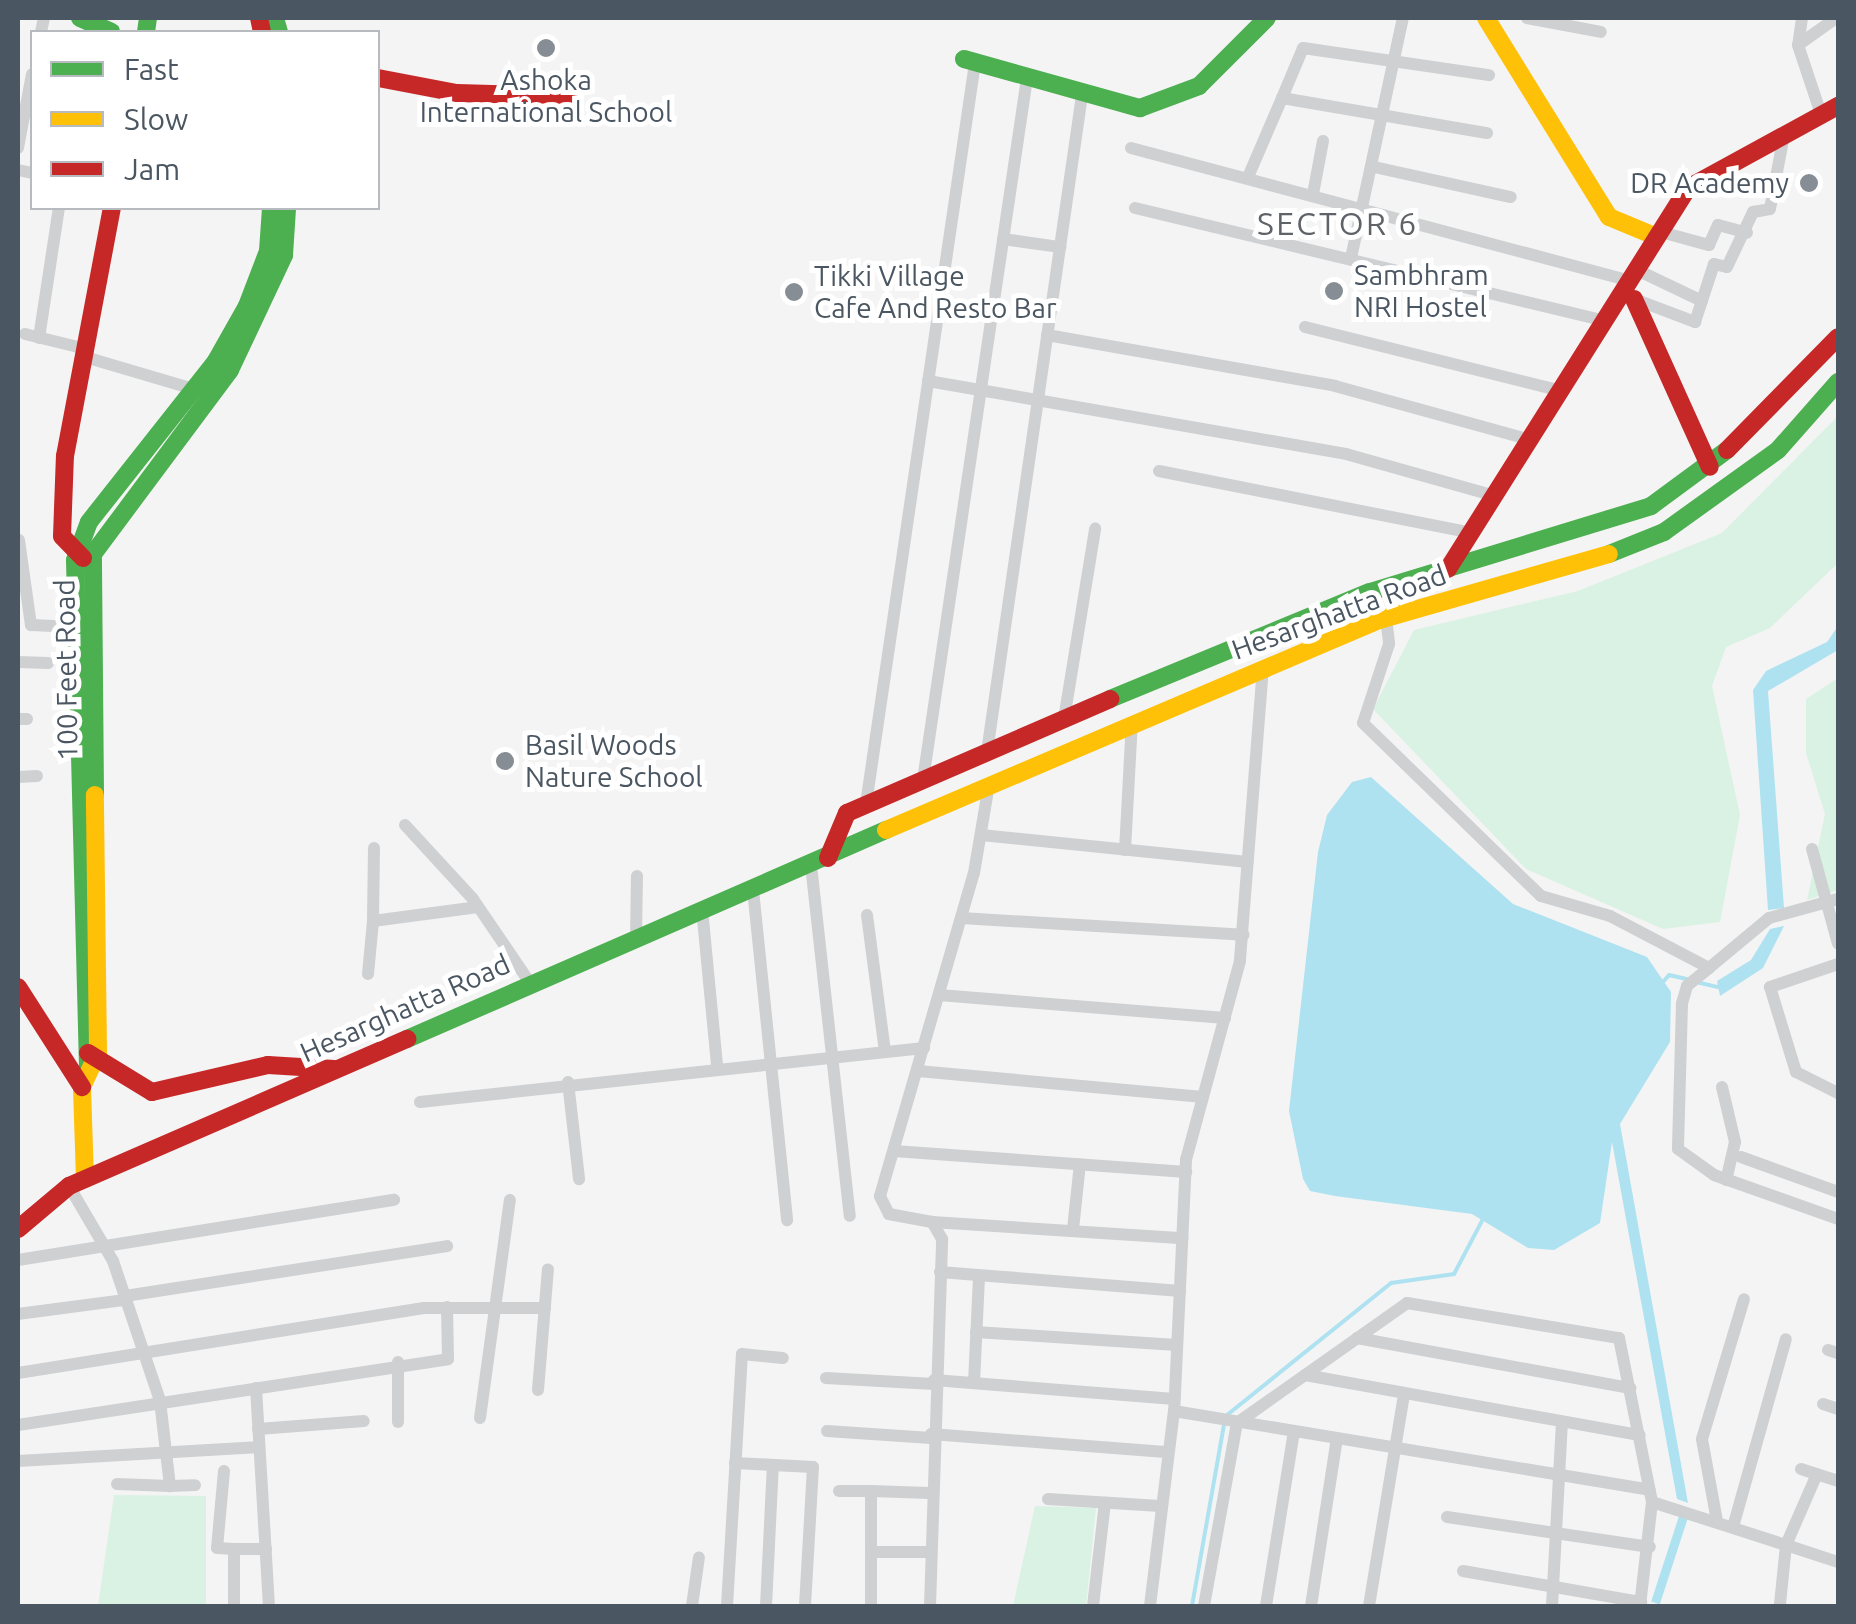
<!DOCTYPE html>
<html>
<head>
<meta charset="utf-8">
<style>
  body { margin:0 }
  #map { position:relative; width:1856px; height:1624px; overflow:hidden; background:#f4f4f4; font-family:Ubuntu,sans-serif }
  div>[style] { position:absolute }
  [style*='--x'] { left:calc(var(--x)*1px); top:calc(var(--y)*1px); width:calc(var(--w)*1px); rotate:calc(var(--a)*1deg) }
  .green>* { inset:0; background:#d9f2e3 }
  .water>* { inset:0; background:#aee2f0; transform-origin:0 0 }
  .stream>* { height:4px; margin:-2px; padding:0 2px; transform-origin:2px; border-radius:2px; background:#aee2f0 }
  .street>* { height:12px; margin:-6px; padding:0 6px; transform-origin:6px; border-radius:6px; background:#ced0d2 }
  .fast>* { height:18px; margin:-9px; padding:0 9px; transform-origin:9px; border-radius:9px; background:#4caf50 }
  .slow>* { height:18px; margin:-9px; padding:0 9px; transform-origin:9px; border-radius:9px; background:#ffc107 }
  .jam>* { height:18px; margin:-9px; padding:0 9px; transform-origin:9px; border-radius:9px; background:#c62828 }
  .dots>* { width:28px; height:28px; translate:-50% -50%; box-sizing:border-box; border:5px solid #fff; border-radius:50% }
  span { translate:-50% -50%; white-space:nowrap; text-align:center; line-height:1.15; -webkit-text-stroke:10px #fff; paint-order:stroke }
  .poi-label { font-size:28px; color:#4a5661 }
  .right { translate:-100% -50%; text-align:right }
  .left { translate:0 -50%; text-align:left }
  .street-label { font-size:28px; color:#4a5661 }
  .quarter-label { font-size:32px; color:#5f6368; letter-spacing:2.5px }
  .frame { position:absolute; inset:0; border:20px solid #4a5661; pointer-events:none }
  .legend { position:absolute; left:30px; top:30px; width:350px; height:180px; box-sizing:border-box; background:#fff; border:2px solid #b7bbc0; margin:0; padding:12px 18px; list-style:none; font-size:30px; color:#4a5661 }
  .legend li { display:flex; align-items:center; gap:20px; height:50px }
  .legend b { width:50px; border:2px solid #b7bbc0 }
</style>
</head>
<body>
<div id="map">
  <div class="green">
    <div style="clip-path:polygon(1838px 416px,1838px 563px,1770px 628px,1726px 647px,1712px 686px,1740px 815px,1720px 922px,1663px 929px,1526px 869px,1373px 709px,1414px 630px,1578px 591px,1722px 533px)"></div>
    <div style="clip-path:polygon(1838px 678px,1838px 890px,1807px 900px,1825px 814px,1806px 753px,1806px 699px)"></div>
    <div style="clip-path:polygon(114px 1495px,206px 1496px,206px 1606px,98px 1606px)"></div>
    <div style="clip-path:polygon(1035px 1506px,1096px 1508px,1086px 1606px,1013px 1606px)"></div>
  </div>
  <div class="water">
    <div style="clip-path:polygon(1838px 626px,1838px 650px,1768px 691px,1784px 908px,1768px 910px,1753px 690px,1766px 671px,1827px 642px)"></div>
    <div style="clip-path:polygon(1371px 777px,1513px 904px,1647px 957px,1671px 992px,1670px 1042px,1620px 1124px,1688px 1503px,1677px 1499px,1612px 1142px,1600px 1223px,1554px 1250px,1528px 1248px,1472px 1214px,1335px 1196px,1310px 1191px,1303px 1179px,1289px 1111px,1318px 852px,1327px 815px,1352px 782px)"></div>
    <div style="clip-path:polygon(1784px 926px,1763px 968px,1720px 996px,1717px 981px,1751px 960px,1770px 929px)"></div>
    <div style="left:1679px;top:1516px;width:9px;height:90px;rotate:18deg"></div>
  </div>
  <div class="stream">
    <div style="--x:1696;--y:982;--w:26;--a:13"></div>
    <div style="--x:1661;--y:984;--w:12;--a:-48"></div>
    <div style="--x:1669;--y:975;--w:18;--a:13"></div>
    <div style="--x:1227;--y:1415;--w:211;--a:-38.8"></div>
    <div style="--x:1391;--y:1283;--w:64;--a:-8.1"></div>
    <div style="--x:1454;--y:1274;--w:64;--a:-62.2"></div>
    <div style="--x:1192;--y:1606;--w:185;--a:-80"></div>
  </div>
  <div class="street">
    <div style="--x:1527;--y:18;--w:75;--a:10.7"></div>
    <div style="--x:1802;--y:18;--w:27;--a:98"></div>
    <div style="--x:1798;--y:45;--w:76;--a:71.6"></div>
    <div style="--x:41;--y:32;--w:14;--a:-78"></div>
    <div style="--x:1798;--y:45;--w:47;--a:-35.4"></div>
    <div style="--x:1282;--y:98;--w:54;--a:-67.2"></div>
    <div style="--x:1303;--y:48;--w:188;--a:8.3"></div>
    <div style="--x:18;--y:148;--w:75;--a:-79.3"></div>
    <div style="--x:1131;--y:148;--w:517;--a:14.9"></div>
    <div style="--x:1374;--y:167;--w:140;--a:12.4"></div>
    <div style="--x:18;--y:170;--w:14;--a:12"></div>
    <div style="--x:1248;--y:177;--w:86;--a:-66.7"></div>
    <div style="--x:1282;--y:98;--w:208;--a:9.7"></div>
    <div style="--x:1313;--y:194;--w:54;--a:-79.3"></div>
    <div style="--x:1135;--y:208;--w:484;--a:13.5"></div>
    <div style="--x:1661;--y:232;--w:50;--a:15.2"></div>
    <div style="--x:1709;--y:245;--w:22;--a:-66"></div>
    <div style="--x:1718;--y:225;--w:30;--a:15"></div>
    <div style="--x:1003;--y:239;--w:58;--a:8"></div>
    <div style="--x:1351;--y:258;--w:246;--a:-77.8"></div>
    <div style="--x:1637;--y:270;--w:72;--a:25.5"></div>
    <div style="--x:1629;--y:297;--w:71;--a:20.7"></div>
    <div style="--x:1695;--y:322;--w:61;--a:-71.9"></div>
    <div style="--x:1714;--y:264;--w:13;--a:13"></div>
    <div style="--x:1727;--y:267;--w:61;--a:-64.7"></div>
    <div style="--x:1753;--y:212;--w:17;--a:-10"></div>
    <div style="--x:1770;--y:209;--w:75;--a:-79.3"></div>
    <div style="--x:1305;--y:327;--w:265;--a:14"></div>
    <div style="--x:25;--y:334;--w:63;--a:13.8"></div>
    <div style="--x:1047;--y:335;--w:292;--a:10"></div>
    <div style="--x:1335;--y:386;--w:203;--a:15.4"></div>
    <div style="--x:39;--y:338;--w:132;--a:-81.3"></div>
    <div style="--x:85;--y:357;--w:114;--a:16.4"></div>
    <div style="--x:928;--y:381;--w:424;--a:9.9"></div>
    <div style="--x:1346;--y:454;--w:155;--a:15.7"></div>
    <div style="--x:1159;--y:471;--w:315;--a:11.2"></div>
    <div style="--x:19;--y:540;--w:86;--a:82"></div>
    <div style="--x:31;--y:625;--w:45;--a:2.5"></div>
    <div style="--x:1386;--y:618;--w:26;--a:83"></div>
    <div style="--x:1389;--y:644;--w:83;--a:108.2"></div>
    <div style="--x:1363;--y:723;--w:248;--a:44.2"></div>
    <div style="--x:1541;--y:896;--w:72;--a:16.2"></div>
    <div style="--x:1610;--y:916;--w:112;--a:27.7"></div>
    <div style="--x:1709;--y:968;--w:28;--a:141"></div>
    <div style="--x:1687;--y:986;--w:19;--a:106"></div>
    <div style="--x:1682;--y:1004;--w:145;--a:91.6"></div>
    <div style="--x:1678;--y:1149;--w:44;--a:35.8"></div>
    <div style="--x:1714;--y:1175;--w:132;--a:19.5"></div>
    <div style="--x:18;--y:662;--w:30;--a:2"></div>
    <div style="--x:1263;--y:667;--w:295;--a:94.5"></div>
    <div style="--x:1240;--y:961;--w:206;--a:105.2"></div>
    <div style="--x:1186;--y:1160;--w:251;--a:92.7"></div>
    <div style="--x:1174;--y:1411;--w:482;--a:9.4"></div>
    <div style="--x:18;--y:719;--w:9;--a:0"></div>
    <div style="--x:1064;--y:719;--w:193;--a:-80.7"></div>
    <div style="--x:987;--y:752;--w:664;--a:-81.77"></div>
    <div style="--x:18;--y:777;--w:19;--a:-3"></div>
    <div style="--x:923;--y:780;--w:710;--a:-81.57"></div>
    <div style="--x:866;--y:804;--w:749;--a:-81.63"></div>
    <div style="--x:405;--y:825;--w:100;--a:47.4"></div>
    <div style="--x:473;--y:899;--w:102;--a:55.8"></div>
    <div style="--x:981;--y:835;--w:268;--a:5.8"></div>
    <div style="--x:374;--y:848;--w:73;--a:90.8"></div>
    <div style="--x:373;--y:921;--w:106;--a:-7.6"></div>
    <div style="--x:1812;--y:849;--w:98;--a:74.7"></div>
    <div style="--x:1125;--y:850;--w:128;--a:-86.9"></div>
    <div style="--x:811;--y:865;--w:353;--a:83.7"></div>
    <div style="--x:753;--y:890;--w:332;--a:84.1"></div>
    <div style="--x:702;--y:909;--w:158;--a:84.5"></div>
    <div style="--x:867;--y:915;--w:138;--a:82.5"></div>
    <div style="--x:961;--y:918;--w:283;--a:3.4"></div>
    <div style="--x:636;--y:938;--w:62;--a:-89.1"></div>
    <div style="--x:1838;--y:964;--w:72;--a:161.3"></div>
    <div style="--x:1770;--y:987;--w:89;--a:73"></div>
    <div style="--x:1796;--y:1072;--w:47;--a:26.6"></div>
    <div style="--x:1709;--y:968;--w:78;--a:-39.8"></div>
    <div style="--x:1769;--y:918;--w:72;--a:-15.4"></div>
    <div style="--x:368;--y:974;--w:53;--a:-84.6"></div>
    <div style="--x:939;--y:995;--w:287;--a:4.6"></div>
    <div style="--x:918;--y:1071;--w:286;--a:5.2"></div>
    <div style="--x:568;--y:1082;--w:98;--a:83.5"></div>
    <div style="--x:1722;--y:1087;--w:57;--a:76.7"></div>
    <div style="--x:1735;--y:1142;--w:39;--a:103"></div>
    <div style="--x:420;--y:1102;--w:507;--a:-6.12"></div>
    <div style="--x:894;--y:1151;--w:293;--a:4.1"></div>
    <div style="--x:1741;--y:1157;--w:103;--a:19.8"></div>
    <div style="--x:69;--y:1186;--w:87;--a:59.6"></div>
    <div style="--x:113;--y:1261;--w:148;--a:71.4"></div>
    <div style="--x:160;--y:1401;--w:86;--a:83.3"></div>
    <div style="--x:170;--y:1486;--w:25;--a:-2"></div>
    <div style="--x:932;--y:1222;--w:251;--a:3.7"></div>
    <div style="--x:1073;--y:1229;--w:65;--a:-83.9"></div>
    <div style="--x:18;--y:1260;--w:381;--a:-9.1"></div>
    <div style="--x:940;--y:1272;--w:241;--a:4.5"></div>
    <div style="--x:125;--y:1296;--w:326;--a:-8.8"></div>
    <div style="--x:18;--y:1314;--w:108;--a:-7.5"></div>
    <div style="--x:976;--y:1332;--w:201;--a:3.7"></div>
    <div style="--x:1357;--y:1338;--w:278;--a:10.4"></div>
    <div style="--x:1828;--y:1350;--w:10;--a:17"></div>
    <div style="--x:398;--y:1362;--w:60;--a:90"></div>
    <div style="--x:18;--y:1373;--w:411;--a:-9.1"></div>
    <div style="--x:424;--y:1308;--w:121;--a:0"></div>
    <div style="--x:1305;--y:1375;--w:340;--a:10.2"></div>
    <div style="--x:826;--y:1378;--w:108;--a:3.2"></div>
    <div style="--x:934;--y:1380;--w:241;--a:4.5"></div>
    <div style="--x:974;--y:1383;--w:108;--a:-87.3"></div>
    <div style="--x:256;--y:1388;--w:218;--a:86.6"></div>
    <div style="--x:538;--y:1390;--w:121;--a:-85.3"></div>
    <div style="--x:1823;--y:1404;--w:16;--a:18"></div>
    <div style="--x:480;--y:1418;--w:220;--a:-82.2"></div>
    <div style="--x:18;--y:1425;--w:435;--a:-8.7"></div>
    <div style="--x:448;--y:1359;--w:52;--a:-91.1"></div>
    <div style="--x:258;--y:1429;--w:106;--a:-4.3"></div>
    <div style="--x:827;--y:1431;--w:104;--a:3.9"></div>
    <div style="--x:931;--y:1434;--w:235;--a:4.4"></div>
    <div style="--x:18;--y:1461;--w:241;--a:-3.3"></div>
    <div style="--x:735;--y:1463;--w:78;--a:2.9"></div>
    <div style="--x:813;--y:1467;--w:139;--a:93.3"></div>
    <div style="--x:1801;--y:1469;--w:39;--a:18"></div>
    <div style="--x:224;--y:1471;--w:77;--a:95.2"></div>
    <div style="--x:217;--y:1548;--w:17;--a:3"></div>
    <div style="--x:117;--y:1484;--w:53;--a:2.2"></div>
    <div style="--x:839;--y:1491;--w:32;--a:0"></div>
    <div style="--x:871;--y:1491;--w:115;--a:90"></div>
    <div style="--x:871;--y:1491;--w:58;--a:2"></div>
    <div style="--x:1048;--y:1499;--w:112;--a:3.6"></div>
    <div style="--x:1652;--y:1502;--w:141;--a:17.8"></div>
    <div style="--x:1786;--y:1545;--w:77;--a:-66.4"></div>
    <div style="--x:1447;--y:1517;--w:205;--a:8.4"></div>
    <div style="--x:1717;--y:1521;--w:83;--a:-100.4"></div>
    <div style="--x:1702;--y:1439;--w:146;--a:-73.3"></div>
    <div style="--x:1733;--y:1527;--w:195;--a:-74.3"></div>
    <div style="--x:872;--y:1552;--w:59;--a:0"></div>
    <div style="--x:1463;--y:1571;--w:181;--a:9.9"></div>
    <div style="--x:1780;--y:1604;--w:59;--a:-84.2"></div>
    <div style="--x:1786;--y:1545;--w:55;--a:18.1"></div>
    <div style="--x:234;--y:1606;--w:57;--a:-90"></div>
    <div style="--x:234;--y:1549;--w:32;--a:0"></div>
    <div style="--x:692;--y:1606;--w:49;--a:-81.9"></div>
    <div style="--x:727;--y:1606;--w:252;--a:-86.6"></div>
    <div style="--x:742;--y:1354;--w:41;--a:5.6"></div>
    <div style="--x:766;--y:1606;--w:141;--a:-87.2"></div>
    <div style="--x:930;--y:1606;--w:367;--a:-88.1"></div>
    <div style="--x:942;--y:1239;--w:20;--a:-120"></div>
    <div style="--x:932;--y:1222;--w:44;--a:-169.5"></div>
    <div style="--x:889;--y:1214;--w:20;--a:-117"></div>
    <div style="--x:880;--y:1196;--w:336;--a:-73.8"></div>
    <div style="--x:974;--y:873;--w:90;--a:-80.4"></div>
    <div style="--x:1093;--y:1606;--w:104;--a:-83.4"></div>
    <div style="--x:1150;--y:1606;--w:196;--a:-83"></div>
    <div style="--x:1204;--y:1606;--w:186;--a:-79.8"></div>
    <div style="--x:1237;--y:1423;--w:208;--a:-35.2"></div>
    <div style="--x:1407;--y:1303;--w:215;--a:9.4"></div>
    <div style="--x:1619;--y:1338;--w:167;--a:78.6"></div>
    <div style="--x:1652;--y:1502;--w:105;--a:96.6"></div>
    <div style="--x:1266;--y:1606;--w:176;--a:-80.9"></div>
    <div style="--x:1311;--y:1606;--w:169;--a:-81.2"></div>
    <div style="--x:1369;--y:1606;--w:214;--a:-80.6"></div>
    <div style="--x:1552;--y:1606;--w:183;--a:-86.9"></div>
  </div>
  <div class="fast">
    <div style="--x:80;--y:18;--w:34;--a:24"></div>
    <div style="--x:275;--y:18;--w:15;--a:74"></div>
    <div style="--x:146;--y:32;--w:14;--a:-82"></div>
    <div style="--x:964;--y:59;--w:183;--a:15.6"></div>
    <div style="--x:1140;--y:108;--w:63;--a:-20.4"></div>
    <div style="--x:1199;--y:86;--w:96;--a:-45"></div>
    <div style="--x:1609;--y:554;--w:59;--a:-21.8"></div>
    <div style="--x:1664;--y:532;--w:140;--a:-35.7"></div>
    <div style="--x:1778;--y:450;--w:91;--a:-48.6"></div>
    <div style="--x:1110;--y:699;--w:281;--a:-22.4"></div>
    <div style="--x:1370;--y:592;--w:294;--a:-17"></div>
    <div style="--x:1651;--y:506;--w:94;--a:-36.4"></div>
    <div style="--x:95;--y:795;--w:241;--a:-90.5"></div>
    <div style="--x:93;--y:554;--w:229;--a:-53.3"></div>
    <div style="--x:230;--y:370;--w:127;--a:-64.8"></div>
    <div style="--x:284;--y:255;--w:47;--a:-86.3"></div>
    <div style="--x:407;--y:1039;--w:523;--a:-23.57"></div>
    <div style="--x:88;--y:1067;--w:507;--a:-91.47"></div>
    <div style="--x:75;--y:560;--w:40;--a:-69.8"></div>
    <div style="--x:89;--y:522;--w:205;--a:-51.7"></div>
    <div style="--x:216;--y:361;--w:63;--a:-60.6"></div>
    <div style="--x:247;--y:306;--w:59;--a:-69.1"></div>
    <div style="--x:268;--y:251;--w:43;--a:-86"></div>
  </div>
  <div class="slow">
    <div style="--x:1486;--y:18;--w:234;--a:58.3"></div>
    <div style="--x:1609;--y:217;--w:52;--a:22.6"></div>
    <div style="--x:886;--y:830;--w:536;--a:-23.07"></div>
    <div style="--x:1379;--y:620;--w:239;--a:-16"></div>
    <div style="--x:85;--y:1179;--w:92;--a:-91.9"></div>
    <div style="--x:82;--y:1087;--w:38;--a:-65"></div>
    <div style="--x:98;--y:1052;--w:257;--a:-90.7"></div>
  </div>
  <div class="jam">
    <div style="--x:259;--y:18;--w:14;--a:78"></div>
    <div style="--x:378;--y:78;--w:80;--a:10.8"></div>
    <div style="--x:457;--y:93;--w:112;--a:1.5"></div>
    <div style="--x:1634;--y:299;--w:184;--a:65.7"></div>
    <div style="--x:1727;--y:450;--w:158;--a:-45.5"></div>
    <div style="--x:83;--y:558;--w:30;--a:-134"></div>
    <div style="--x:62;--y:536;--w:80;--a:-87.9"></div>
    <div style="--x:65;--y:456;--w:252;--a:-79.3"></div>
    <div style="--x:1448;--y:569;--w:450;--a:-57.8"></div>
    <div style="--x:1688;--y:188;--w:171;--a:-28.7"></div>
    <div style="--x:828;--y:858;--w:49;--a:-67.1"></div>
    <div style="--x:847;--y:813;--w:287;--a:-23.4"></div>
    <div style="--x:18;--y:987;--w:119;--a:57.4"></div>
    <div style="--x:88;--y:1053;--w:75;--a:31.4"></div>
    <div style="--x:152;--y:1092;--w:119;--a:-13.1"></div>
    <div style="--x:268;--y:1065;--w:66;--a:3.5"></div>
    <div style="--x:18;--y:1229;--w:67;--a:-40.1"></div>
    <div style="--x:69;--y:1186;--w:369;--a:-23.5"></div>
  </div>
  <div class="dots">
    <div style="left:546px;top:48px;background:#868d94"></div>
    <div style="left:1809px;top:183px;background:#868d94"></div>
    <div style="left:1334px;top:291px;background:#868d94"></div>
    <div style="left:794px;top:292px;background:#868d94"></div>
    <div style="left:505px;top:761px;background:#868d94"></div>
  </div>
  <div class="poi-label">
    <span style="left:546px;top:96px">Ashoka<br>International School</span>
    <span class="right" style="left:1789px;top:183px">DR Academy</span>
    <span class="left" style="left:1354px;top:291px">Sambhram<br>NRI Hostel</span>
    <span class="left" style="left:814px;top:292px">Tikki Village<br>Cafe And Resto Bar</span>
    <span class="left" style="left:525px;top:761px">Basil Woods<br>Nature School</span>
  </div>
  <div class="street-label">
    <span style="left:1339px;top:612px;rotate:-20deg">Hesarghatta Road</span>
    <span style="left:66px;top:670px;rotate:-91deg">100 Feet Road</span>
    <span style="left:405px;top:1008px;rotate:-24deg">Hesarghatta Road</span>
  </div>
  <div class="quarter-label">
    <span style="left:1338px;top:223px">SECTOR 6</span>
  </div>
  <div class="frame"></div>
  <ul class="legend">
  <li><b style="height:12px;background:#4caf50"></b>Fast</li>
  <li><b style="height:12px;background:#ffc107"></b>Slow</li>
  <li><b style="height:12px;background:#c62828"></b>Jam</li>
  </ul>
</div>
</body>
</html>
